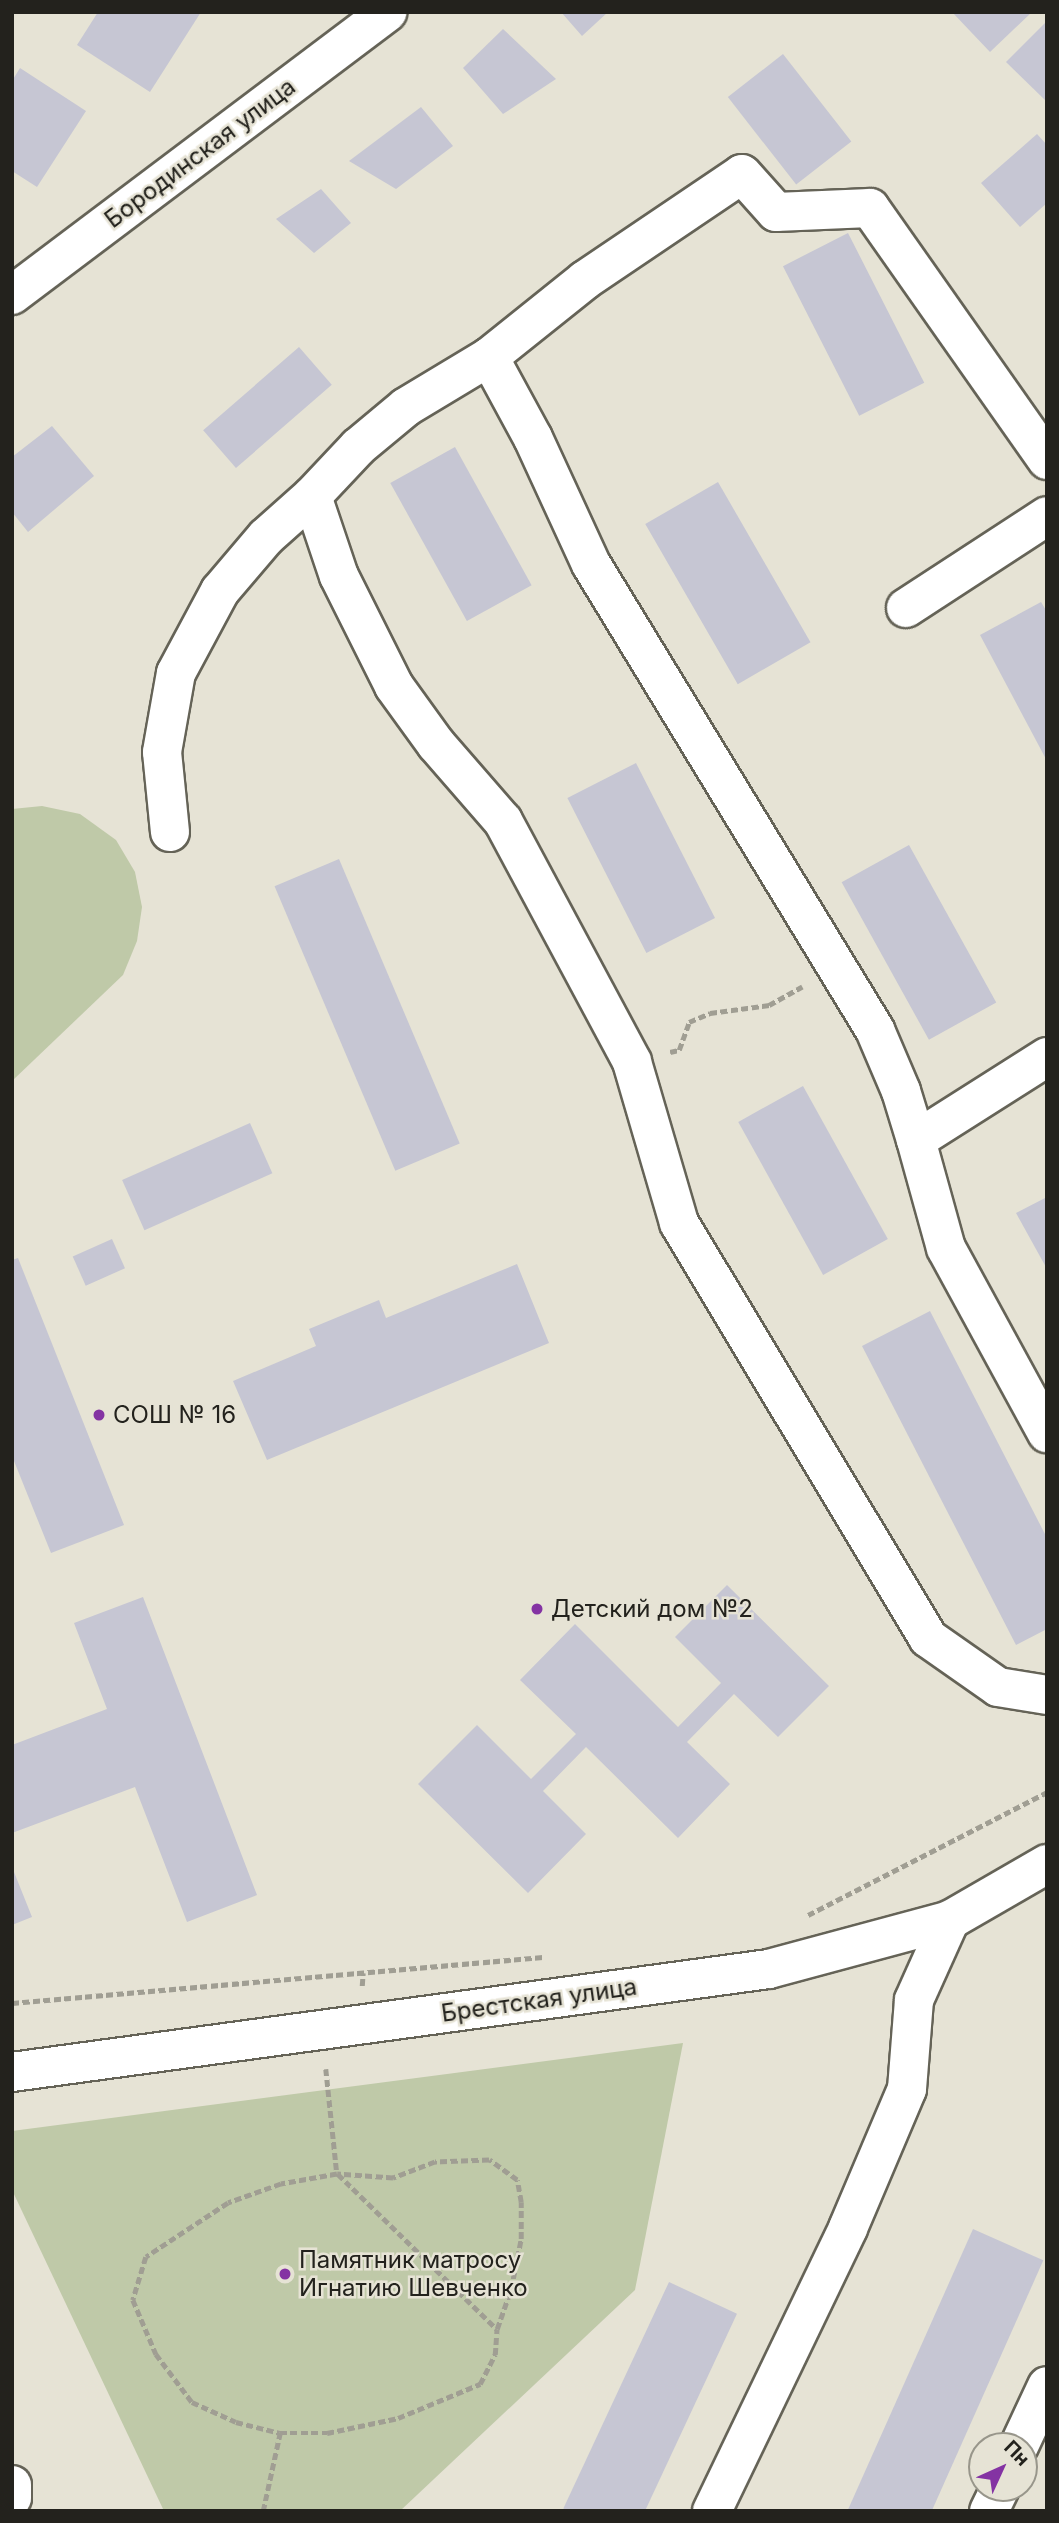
<!DOCTYPE html>
<html>
<head>
<meta charset="utf-8">
<style>
  body { margin:0 }
  #map { position:relative; width:1059px; height:2523px; overflow:hidden; background:#e6e3d5; font-family:Inter,sans-serif }
  div>[style] { position:absolute }
  [style*='--x'] { left:calc(var(--x)*1px); top:calc(var(--y)*1px); width:calc(var(--w)*1px); rotate:calc(var(--a)*1deg) }
  .green>* { inset:0; background:#bfc9a8 }
  .building>* { inset:0; background:#c6c6d3; transform-origin:0 0 }
  .path>* { height:4.5px; margin-top:-2.25px; transform-origin:0; background:repeating-linear-gradient(90deg,#a09e93 0 7px,transparent 0 10.5px) }
  .roads { filter:drop-shadow(2px 0 #656357) drop-shadow(-2px 0 #656357) drop-shadow(0 2px #656357) drop-shadow(0 -2px #656357) }
  .minor>* { height:38px; margin:-19px; padding:0 19px; transform-origin:19px; border-radius:19px; background:#fff }
  .dots>* { width:19px; height:19px; translate:-50% -50%; box-sizing:border-box; border:4px solid #e6e3d5; border-radius:50% }
  span { translate:-50% -50%; white-space:nowrap; text-align:center; line-height:1.15; -webkit-text-stroke:5px #e6e3d5; paint-order:stroke }
  .street-label { font-size:24px; color:#23221d }
  .poi-label { font-size:24px; color:#23221d }
  .left { translate:0 -50%; text-align:left }
  .frame { position:absolute; inset:0; border:14px solid #23221d; pointer-events:none }
  .north { position:absolute; left:968px; top:2432px; width:70px; height:70px; box-sizing:border-box; background:#e6e3d5; border:2px solid #98968b; border-radius:50%; rotate:45deg; font-size:19px; font-weight:700; line-height:28px; text-align:center; color:#23221d }
  .north::after { content:''; display:block; margin:auto; width:24px; height:32px; background:#8433a3; clip-path:polygon(50% 0,100% 100%,50% 72%,0 100%) }
</style>
</head>
<body>
<div id="map">
  <div class="green">
    <div style="clip-path:polygon(42px 806px,80px 814px,116px 840px,135px 872px,142px 907px,137px 941px,123px 975px,12px 1081px,12px 809px)"></div>
    <div style="clip-path:polygon(683px 2043px,635px 2290px,400px 2511px,164px 2511px,12px 2190px,12px 2131px)"></div>
  </div>
  <div class="building">
    <div style="clip-path:polygon(98px 12px,201px 12px,150px 92px,77px 45px)"></div>
    <div style="clip-path:polygon(561px 12px,608px 12px,582px 36px)"></div>
    <div style="clip-path:polygon(952px 12px,1032px 12px,990px 52px)"></div>
    <div style="clip-path:polygon(1047px 21px,1047px 102px,1006px 62px)"></div>
    <div style="clip-path:polygon(503px 29px,556px 79px,503px 114px,463px 68px)"></div>
    <div style="left:783px;top:54px;width:111px;height:70px;rotate:52deg"></div>
    <div style="clip-path:polygon(20px 68px,86px 111px,37px 187px,12px 171px,12px 81px)"></div>
    <div style="clip-path:polygon(421px 107px,453px 146px,396px 189px,349px 161px)"></div>
    <div style="clip-path:polygon(1037px 134px,1047px 145px,1047px 203px,1020px 227px,981px 183px)"></div>
    <div style="clip-path:polygon(321px 189px,351px 223px,314px 253px,276px 219px)"></div>
    <div style="left:848px;top:233px;width:168px;height:73px;rotate:63deg"></div>
    <div style="left:299px;top:347px;width:50px;height:127px;rotate:49deg"></div>
    <div style="clip-path:polygon(52px 426px,94px 476px,28px 532px,12px 512px,12px 457px)"></div>
    <div style="left:455px;top:447px;width:158px;height:74px;rotate:61deg"></div>
    <div style="left:718px;top:482px;width:185px;height:84px;rotate:60deg"></div>
    <div style="clip-path:polygon(1041px 602px,1047px 612px,1047px 761px,980px 635px)"></div>
    <div style="left:636px;top:763px;width:174px;height:77px;rotate:63deg"></div>
    <div style="left:909px;top:845px;width:180px;height:77px;rotate:61deg"></div>
    <div style="left:339px;top:859px;width:309px;height:70px;rotate:67deg"></div>
    <div style="left:803px;top:1086px;width:175px;height:74px;rotate:61deg"></div>
    <div style="left:250px;top:1123px;width:55px;height:140px;rotate:66deg"></div>
    <div style="clip-path:polygon(1047px 1197px,1047px 1269px,1016px 1213px)"></div>
    <div style="left:112px;top:1239px;width:32px;height:43px;rotate:66deg"></div>
    <div style="clip-path:polygon(18px 1258px,124px 1525px,51px 1553px,12px 1456px,12px 1260px)"></div>
    <div style="clip-path:polygon(517px 1264px,549px 1343px,267px 1460px,233px 1381px,316px 1346px,309px 1329px,379px 1300px,386px 1318px)"></div>
    <div style="clip-path:polygon(930px 1311px,1047px 1538px,1047px 1629px,1016px 1645px,862px 1346px)"></div>
    <div style="clip-path:polygon(727px 1585px,829px 1686px,778px 1737px,734px 1694px,687px 1742px,730px 1784px,678px 1838px,586px 1747px,543px 1791px,586px 1834px,528px 1893px,418px 1784px,477px 1725px,531px 1779px,576px 1734px,520px 1680px,575px 1624px,678px 1727px,721px 1683px,675px 1637px)"></div>
    <div style="clip-path:polygon(143px 1597px,257px 1895px,187px 1922px,135px 1787px,12px 1833px,12px 1745px,107px 1709px,74px 1623px)"></div>
    <div style="clip-path:polygon(12px 1867px,32px 1917px,12px 1925px)"></div>
    <div style="left:973px;top:2229px;width:77px;height:308px;rotate:24deg"></div>
    <div style="left:669px;top:2282px;width:75px;height:250px;rotate:25deg"></div>
  </div>
  <div class="path">
    <div style="--x:670;--y:1052;--w:9;--a:-13"></div>
    <div style="--x:679;--y:1050;--w:30;--a:-70"></div>
    <div style="--x:689;--y:1022;--w:23;--a:-23"></div>
    <div style="--x:710;--y:1013;--w:60;--a:-7.7"></div>
    <div style="--x:769;--y:1005;--w:38;--a:-29"></div>
    <div style="--x:808;--y:1915;--w:269;--a:-27.2"></div>
    <div style="--x:362;--y:1986;--w:13;--a:-86"></div>
    <div style="--x:12;--y:2003;--w:533;--a:-4.95"></div>
    <div style="--x:326;--y:2069;--w:106;--a:84"></div>
    <div style="--x:337;--y:2174;--w:57;--a:169.9"></div>
    <div style="--x:281;--y:2184;--w:56;--a:160.3"></div>
    <div style="--x:228;--y:2203;--w:98;--a:146.6"></div>
    <div style="--x:146;--y:2257;--w:45;--a:106.8"></div>
    <div style="--x:133;--y:2300;--w:59;--a:66.9"></div>
    <div style="--x:156;--y:2354;--w:60;--a:53.1"></div>
    <div style="--x:192;--y:2402;--w:48;--a:24.4"></div>
    <div style="--x:236;--y:2422;--w:45;--a:14"></div>
    <div style="--x:280;--y:2433;--w:47;--a:0"></div>
    <div style="--x:327;--y:2433;--w:73;--a:-11.9"></div>
    <div style="--x:398;--y:2418;--w:89;--a:-22.5"></div>
    <div style="--x:480;--y:2384;--w:33;--a:-63"></div>
    <div style="--x:495;--y:2355;--w:26;--a:-86"></div>
    <div style="--x:497;--y:2329;--w:42;--a:-70.7"></div>
    <div style="--x:511;--y:2289;--w:51;--a:-78.7"></div>
    <div style="--x:521;--y:2239;--w:37;--a:-90"></div>
    <div style="--x:521;--y:2202;--w:22;--a:-100"></div>
    <div style="--x:517;--y:2180;--w:34;--a:-144"></div>
    <div style="--x:489;--y:2160;--w:54;--a:177.9"></div>
    <div style="--x:435;--y:2162;--w:45;--a:159.1"></div>
    <div style="--x:393;--y:2178;--w:56;--a:-175.9"></div>
    <div style="--x:338;--y:2174;--w:222;--a:44.3"></div>
    <div style="--x:263;--y:2511;--w:80;--a:-77.7"></div>
  </div>
  <div class="roads">
    <div class="minor">
      <div style="--x:12;--y:295;--w:470;--a:-37"></div>
      <div style="--x:489;--y:357;--w:92;--a:61.5"></div>
      <div style="--x:533;--y:438;--w:139;--a:65.3"></div>
      <div style="--x:591;--y:564;--w:546;--a:58.64"></div>
      <div style="--x:875;--y:1030;--w:66;--a:66.9"></div>
      <div style="--x:901;--y:1091;--w:51;--a:73"></div>
      <div style="--x:312;--y:496;--w:84;--a:71.4"></div>
      <div style="--x:339;--y:576;--w:123;--a:63.4"></div>
      <div style="--x:394;--y:686;--w:72;--a:54.1"></div>
      <div style="--x:436;--y:744;--w:102;--a:49"></div>
      <div style="--x:503;--y:821;--w:273;--a:61.8"></div>
      <div style="--x:632;--y:1062;--w:168;--a:73.7"></div>
      <div style="--x:679;--y:1223;--w:484;--a:59"></div>
      <div style="--x:928;--y:1638;--w:85;--a:35"></div>
      <div style="--x:998;--y:1687;--w:50;--a:9.3"></div>
      <div style="--x:906;--y:608;--w:168;--a:-33.1"></div>
      <div style="--x:170;--y:832;--w:80;--a:-95.7"></div>
      <div style="--x:162;--y:752;--w:80;--a:-80"></div>
      <div style="--x:176;--y:673;--w:93;--a:-61.8"></div>
      <div style="--x:220;--y:591;--w:71;--a:-49.6"></div>
      <div style="--x:266;--y:537;--w:62;--a:-41.7"></div>
      <div style="--x:312;--y:496;--w:67;--a:-46.8"></div>
      <div style="--x:358;--y:447;--w:62;--a:-39.8"></div>
      <div style="--x:406;--y:407;--w:97;--a:-31.1"></div>
      <div style="--x:489;--y:357;--w:123;--a:-38.7"></div>
      <div style="--x:585;--y:280;--w:189;--a:-34"></div>
      <div style="--x:742;--y:174;--w:51;--a:48.2"></div>
      <div style="--x:776;--y:212;--w:94;--a:-2.4"></div>
      <div style="--x:870;--y:208;--w:308;--a:54.9"></div>
      <div style="--x:1047;--y:1057;--w:155;--a:147.6"></div>
      <div style="--x:916;--y:1140;--w:112;--a:74.5"></div>
      <div style="--x:946;--y:1248;--w:211;--a:61.4"></div>
      <div style="--x:12;--y:2072;--w:764;--a:-7.75"></div>
      <div style="--x:769;--y:1969;--w:188;--a:-15.1"></div>
      <div style="--x:950;--y:1920;--w:112;--a:-30"></div>
      <div style="--x:1019;--y:2446;--w:66;--a:-65"></div>
      <div style="--x:12;--y:2485;--w:13;--a:90"></div>
      <div style="--x:712;--y:2511;--w:314;--a:-64.3"></div>
      <div style="--x:848;--y:2228;--w:151;--a:-67"></div>
      <div style="--x:907;--y:2089;--w:89;--a:-85.5"></div>
      <div style="--x:914;--y:2000;--w:88;--a:-65.8"></div>
      <div style="--x:989;--y:2511;--w:25;--a:-64"></div>
    </div>
  </div>
  <div class="dots">
    <div style="left:99px;top:1415px;background:#8433a3"></div>
    <div style="left:537px;top:1609px;background:#8433a3"></div>
    <div style="left:285px;top:2274px;background:#8433a3"></div>
  </div>
  <div class="street-label">
    <span style="left:200px;top:153px;rotate:-37deg">Бородинская улица</span>
    <span style="left:539px;top:2000px;rotate:-8deg">Брестская улица</span>
  </div>
  <div class="poi-label">
    <span class="left" style="left:113px;top:1415px">СОШ № 16</span>
    <span class="left" style="left:551px;top:1609px">Детский дом №2</span>
    <span class="left" style="left:299px;top:2274px">Памятник матросу<br>Игнатию Шевченко</span>
  </div>
  <div class="frame"></div>
  <div class="north">Пн</div>
</div>
</body>
</html>
